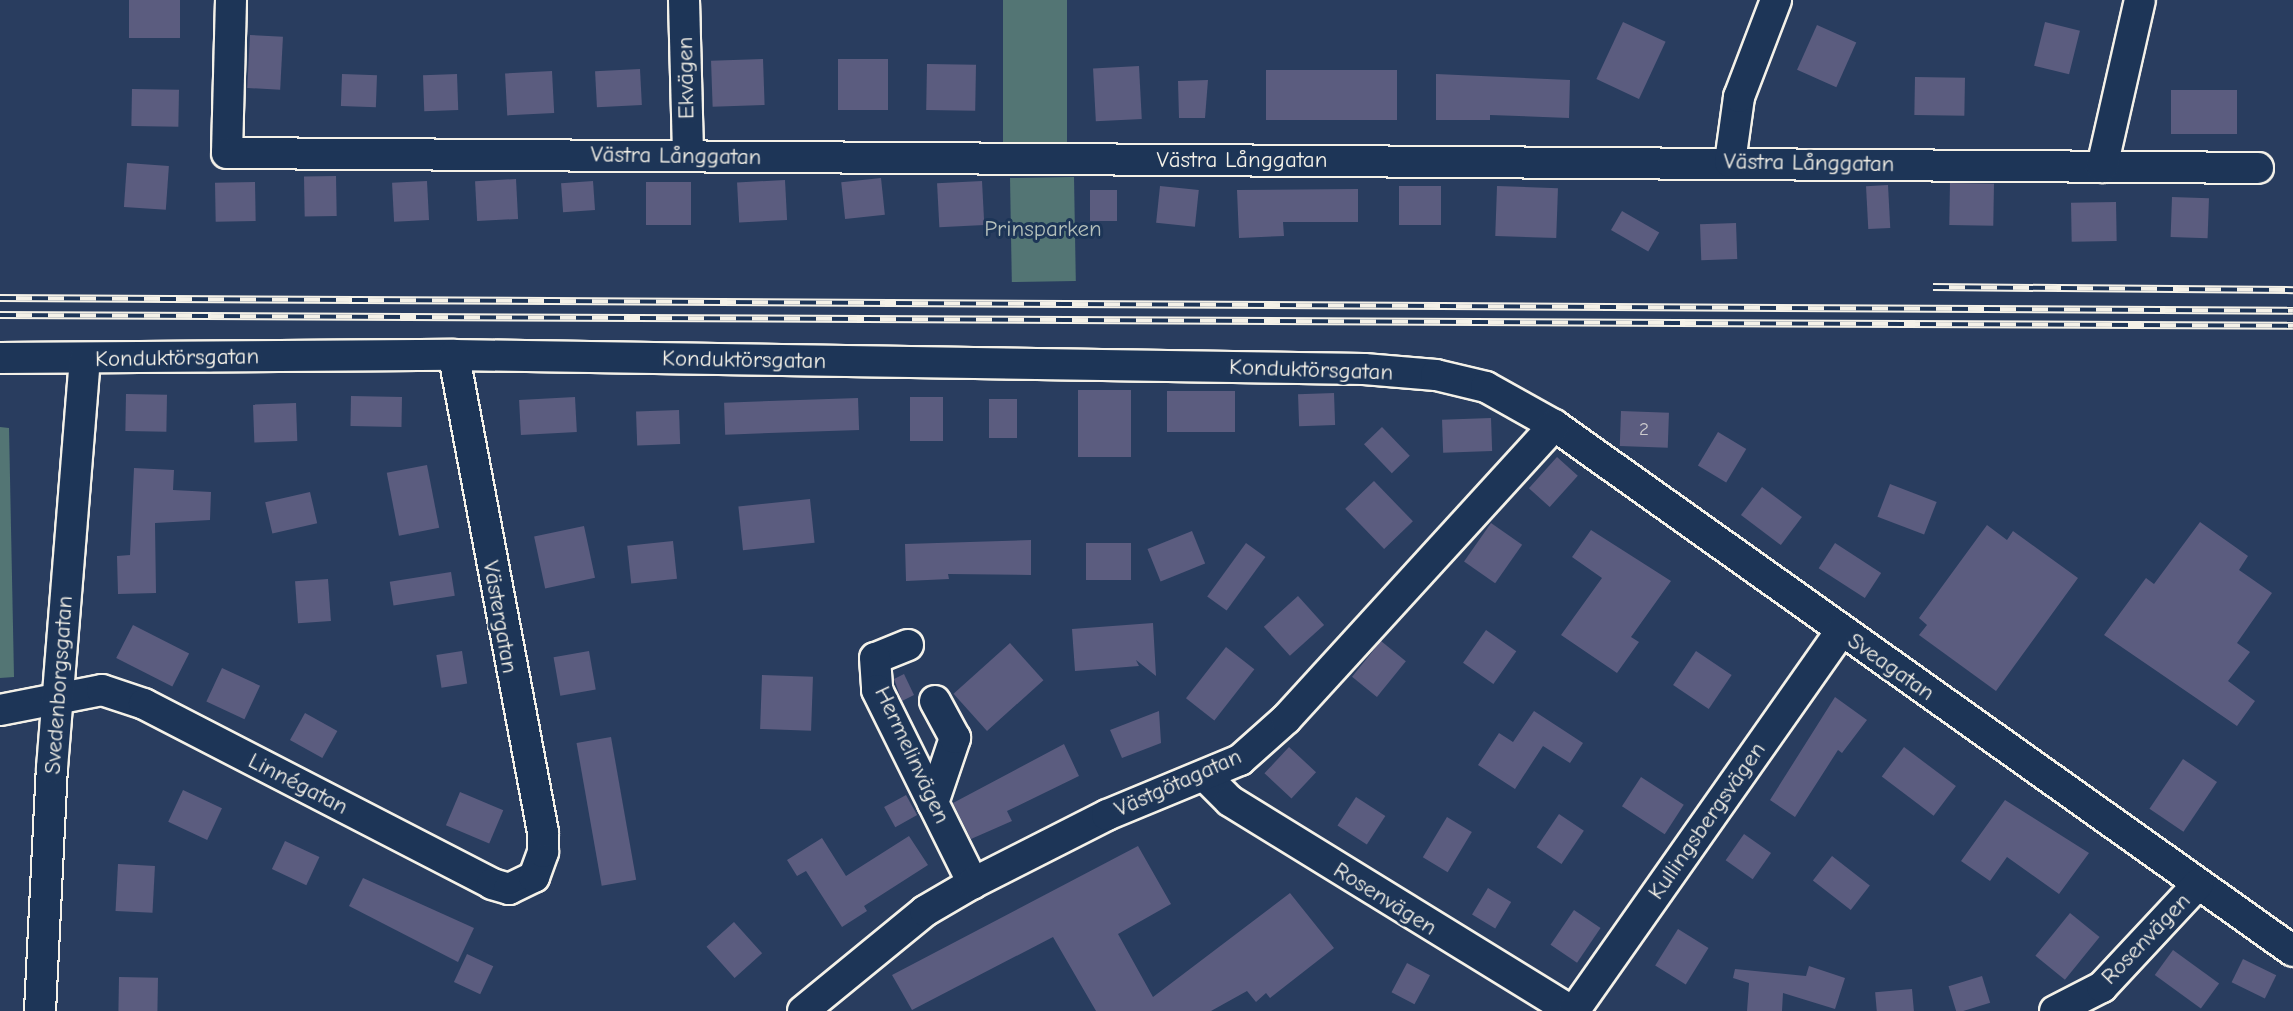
<!DOCTYPE html>
<html>
<head>
<meta charset="utf-8">
<style>
  body { margin:0 }
  #map { position:relative; width:2293px; height:1011px; overflow:hidden; background:#293d5f; font-family:"Comic Neue",sans-serif }
  div>[style] { position:absolute }
  [style*='--x'] { left:calc(var(--x)*1px); top:calc(var(--y)*1px); width:calc(var(--w)*1px); rotate:calc(var(--a)*1deg) }
  .green>* { inset:0; background:#537574; transform-origin:0 0 }
  .building>* { inset:0; background:#5b5c7f; transform-origin:0 0 }
  .roads { filter:drop-shadow(2px 0 #f4f1e8) drop-shadow(-2px 0 #f4f1e8) drop-shadow(0 2px #f4f1e8) drop-shadow(0 -2px #f4f1e8) }
  .minor>* { height:30px; margin:-15px; padding:0 15px; transform-origin:15px; border-radius:15px; background:#1d3557 }
  .rail>* { height:8px; margin-top:-4px; transform-origin:0; background:repeating-linear-gradient(90deg,#1d3557 0 16px,#f4f1e8 0 32px); box-sizing:border-box; border-block:2px solid #f4f1e8 }
  span { translate:-50% -50%; white-space:nowrap; text-align:center; line-height:1.15; -webkit-text-stroke:6px #1d3557; paint-order:stroke }
  .number-label { font-size:19px; color:#ceccce }
  .number-label span { -webkit-text-stroke-width:0 }
  .street-label { font-size:23px; color:#f4f1e8 }
  .park-label { font-size:23px; color:#b4bfba }
</style>
</head>
<body>
<div id="map">
  <div class="green">
    <div style="left:1003px;top:0;width:64px;height:144px"></div>
    <div style="left:1074px;top:177px;width:104px;height:64px;rotate:89deg"></div>
    <div style="clip-path:polygon(0 427px,9px 428px,14px 677px,0 678px)"></div>
  </div>
  <div class="building">
    <div style="left:129px;top:0;width:51px;height:38px"></div>
    <div style="left:1623px;top:22px;width:47px;height:63px;rotate:25deg"></div>
    <div style="left:2045px;top:22px;width:36px;height:45px;rotate:14deg"></div>
    <div style="left:1817px;top:25px;width:43px;height:49px;rotate:24deg"></div>
    <div style="left:250px;top:35px;width:33px;height:53px;rotate:3deg"></div>
    <div style="left:763px;top:59px;width:46px;height:52px;rotate:88deg"></div>
    <div style="left:888px;top:59px;width:51px;height:50px;rotate:90deg"></div>
    <div style="left:927px;top:64px;width:49px;height:46px;rotate:1deg"></div>
    <div style="left:1139px;top:66px;width:53px;height:46px;rotate:87deg"></div>
    <div style="left:640px;top:69px;width:36px;height:45px;rotate:87deg"></div>
    <div style="left:1397px;top:70px;width:50px;height:131px;rotate:90deg"></div>
    <div style="left:552px;top:71px;width:42px;height:47px;rotate:87deg"></div>
    <div style="left:342px;top:74px;width:35px;height:32px;rotate:2deg"></div>
    <div style="left:457px;top:74px;width:36px;height:34px;rotate:88deg"></div>
    <div style="clip-path:polygon(1436px 74px,1570px 80px,1569px 118px,1490px 115px,1490px 120px,1436px 120px)"></div>
    <div style="left:1915px;top:77px;width:50px;height:38px;rotate:1deg"></div>
    <div style="clip-path:polygon(1208px 80px,1205px 118px,1179px 118px,1178px 81px)"></div>
    <div style="left:132px;top:89px;width:47px;height:37px;rotate:1deg"></div>
    <div style="left:2237px;top:90px;width:44px;height:66px;rotate:90deg"></div>
    <div style="left:127px;top:163px;width:42px;height:44px;rotate:4deg"></div>
    <div style="left:336px;top:176px;width:40px;height:32px;rotate:89deg"></div>
    <div style="left:881px;top:178px;width:37px;height:40px;rotate:84deg"></div>
    <div style="left:516px;top:179px;width:40px;height:41px;rotate:87deg"></div>
    <div style="left:785px;top:180px;width:40px;height:48px;rotate:87deg"></div>
    <div style="left:427px;top:181px;width:39px;height:35px;rotate:87deg"></div>
    <div style="left:593px;top:181px;width:29px;height:32px;rotate:86deg"></div>
    <div style="left:982px;top:181px;width:44px;height:45px;rotate:87deg"></div>
    <div style="left:255px;top:182px;width:39px;height:40px;rotate:89deg"></div>
    <div style="left:691px;top:182px;width:43px;height:45px;rotate:90deg"></div>
    <div style="left:1950px;top:183px;width:44px;height:42px;rotate:1deg"></div>
    <div style="left:1888px;top:185px;width:43px;height:22px;rotate:87deg"></div>
    <div style="left:1160px;top:186px;width:39px;height:37px;rotate:6deg"></div>
    <div style="left:1441px;top:186px;width:39px;height:42px;rotate:90deg"></div>
    <div style="left:1497px;top:186px;width:61px;height:50px;rotate:2deg"></div>
    <div style="clip-path:polygon(1358px 189px,1358px 222px,1283px 222px,1284px 236px,1239px 238px,1237px 190px)"></div>
    <div style="left:1090px;top:190px;width:27px;height:31px"></div>
    <div style="left:2172px;top:197px;width:37px;height:40px;rotate:2deg"></div>
    <div style="left:2116px;top:202px;width:39px;height:45px;rotate:89deg"></div>
    <div style="left:1622px;top:211px;width:43px;height:22px;rotate:30deg"></div>
    <div style="left:1736px;top:223px;width:36px;height:36px;rotate:88deg"></div>
    <div style="left:1078px;top:390px;width:53px;height:67px"></div>
    <div style="left:1167px;top:391px;width:68px;height:41px"></div>
    <div style="left:1334px;top:393px;width:32px;height:36px;rotate:88deg"></div>
    <div style="left:126px;top:394px;width:41px;height:37px;rotate:1deg"></div>
    <div style="left:351px;top:396px;width:51px;height:30px;rotate:1deg"></div>
    <div style="left:575px;top:397px;width:35px;height:56px;rotate:87deg"></div>
    <div style="left:910px;top:397px;width:33px;height:44px"></div>
    <div style="left:858px;top:398px;width:32px;height:134px;rotate:88deg"></div>
    <div style="left:989px;top:399px;width:28px;height:39px"></div>
    <div style="left:296px;top:403px;width:38px;height:43px;rotate:88deg"></div>
    <div style="left:679px;top:410px;width:34px;height:43px;rotate:88deg"></div>
    <div style="left:1621px;top:411px;width:48px;height:35px;rotate:2deg"></div>
    <div style="left:1491px;top:418px;width:33px;height:49px;rotate:88deg"></div>
    <div style="left:1382px;top:427px;width:40px;height:25px;rotate:46deg"></div>
    <div style="left:1718px;top:432px;width:33px;height:39px;rotate:31deg"></div>
    <div style="left:1557px;top:457px;width:28px;height:42px;rotate:42deg"></div>
    <div style="left:427px;top:465px;width:64px;height:41px;rotate:79deg"></div>
    <div style="clip-path:polygon(134px 468px,174px 470px,173px 490px,211px 492px,210px 520px,155px 523px,156px 593px,118px 594px,117px 556px,130px 555px)"></div>
    <div style="left:1374px;top:481px;width:56px;height:40px;rotate:46deg"></div>
    <div style="left:1890px;top:484px;width:50px;height:35px;rotate:21deg"></div>
    <div style="left:1762px;top:487px;width:50px;height:35px;rotate:37deg"></div>
    <div style="left:310px;top:492px;width:32px;height:46px;rotate:77deg"></div>
    <div style="left:810px;top:499px;width:44px;height:72px;rotate:84deg"></div>
    <div style="clip-path:polygon(2200px 522px,2248px 556px,2239px 570px,2272px 593px,2237px 643px,2250px 652px,2228px 681px,2255px 701px,2237px 726px,2104px 635px,2146px 578px,2154px 584px)"></div>
    <div style="left:1491px;top:523px;width:38px;height:47px;rotate:35deg"></div>
    <div style="clip-path:polygon(1987px 525px,2007px 540px,2013px 531px,2078px 578px,1996px 691px,1919px 635px,1927px 625px,1919px 618px)"></div>
    <div style="left:584px;top:526px;width:53px;height:51px;rotate:78deg"></div>
    <div style="clip-path:polygon(1591px 530px,1671px 581px,1631px 637px,1639px 642px,1617px 673px,1561px 635px,1602px 578px,1572px 557px)"></div>
    <div style="left:1192px;top:531px;width:35px;height:48px;rotate:68deg"></div>
    <div style="clip-path:polygon(1031px 540px,1031px 575px,948px 574px,949px 579px,906px 581px,905px 544px)"></div>
    <div style="left:673px;top:541px;width:38px;height:46px;rotate:84deg"></div>
    <div style="left:1086px;top:543px;width:45px;height:37px"></div>
    <div style="left:1246px;top:543px;width:24px;height:66px;rotate:36deg"></div>
    <div style="left:1835px;top:543px;width:55px;height:30px;rotate:33deg"></div>
    <div style="left:451px;top:572px;width:24px;height:62px;rotate:81deg"></div>
    <div style="left:328px;top:579px;width:42px;height:33px;rotate:86deg"></div>
    <div style="left:1298px;top:596px;width:39px;height:46px;rotate:48deg"></div>
    <div style="clip-path:polygon(1153px 623px,1156px 676px,1136px 660px,1139px 666px,1075px 671px,1072px 629px)"></div>
    <div style="left:133px;top:625px;width:63px;height:37px;rotate:27deg"></div>
    <div style="left:1486px;top:630px;width:37px;height:40px;rotate:35deg"></div>
    <div style="left:1381px;top:641px;width:32px;height:46px;rotate:39deg"></div>
    <div style="left:1010px;top:643px;width:50px;height:76px;rotate:48deg"></div>
    <div style="left:1226px;top:647px;width:36px;height:65px;rotate:38deg"></div>
    <div style="left:462px;top:651px;width:33px;height:26px;rotate:81deg"></div>
    <div style="left:589px;top:651px;width:39px;height:36px;rotate:80deg"></div>
    <div style="left:1696px;top:651px;width:43px;height:41px;rotate:34deg"></div>
    <div style="left:222px;top:668px;width:42px;height:37px;rotate:25deg"></div>
    <div style="clip-path:polygon(904px 674px,914px 695px,902px 701px,894px 679px)"></div>
    <div style="left:762px;top:675px;width:51px;height:54px;rotate:2deg"></div>
    <div style="clip-path:polygon(1835px 697px,1867px 720px,1842px 753px,1838px 750px,1795px 817px,1770px 800px)"></div>
    <div style="clip-path:polygon(1159px 711px,1161px 743px,1122px 758px,1110px 730px)"></div>
    <div style="clip-path:polygon(1534px 711px,1583px 743px,1570px 763px,1543px 746px,1515px 789px,1478px 765px,1499px 733px,1513px 742px)"></div>
    <div style="left:305px;top:713px;width:37px;height:31px;rotate:29deg"></div>
    <div style="left:611px;top:737px;width:145px;height:35px;rotate:80deg"></div>
    <div style="clip-path:polygon(1064px 744px,1079px 776px,1007px 811px,1012px 821px,971px 839px,953px 803px)"></div>
    <div style="left:1289px;top:747px;width:37px;height:36px;rotate:43deg"></div>
    <div style="left:1904px;top:747px;width:65px;height:37px;rotate:37deg"></div>
    <div style="left:2183px;top:759px;width:41px;height:60px;rotate:34deg"></div>
    <div style="left:1641px;top:777px;width:51px;height:35px;rotate:33deg"></div>
    <div style="left:183px;top:790px;width:43px;height:35px;rotate:25deg"></div>
    <div style="left:460px;top:792px;width:47px;height:36px;rotate:23deg"></div>
    <div style="left:906px;top:795px;width:23px;height:25px;rotate:61deg"></div>
    <div style="left:1356px;top:797px;width:35px;height:34px;rotate:33deg"></div>
    <div style="clip-path:polygon(2005px 800px,2089px 853px,2059px 894px,2007px 857px,1990px 881px,1961px 861px)"></div>
    <div style="left:1559px;top:814px;width:30px;height:40px;rotate:34deg"></div>
    <div style="left:1447px;top:817px;width:29px;height:47px;rotate:31deg"></div>
    <div style="left:1744px;top:834px;width:33px;height:32px;rotate:35deg"></div>
    <div style="clip-path:polygon(909px 836px,928px 865px,864px 906px,867px 911px,842px 927px,806px 871px,797px 876px,787px 860px,822px 838px,846px 876px)"></div>
    <div style="left:285px;top:841px;width:38px;height:31px;rotate:25deg"></div>
    <div style="clip-path:polygon(1138px 846px,1171px 904px,1118px 934px,1153px 997px,1290px 893px,1334px 948px,1270px 998px,1266px 993px,1256px 1002px,1247px 991px,1211px 1011px,1096px 1011px,1053px 937px,912px 1010px,892px 975px)"></div>
    <div style="left:1832px;top:856px;width:48px;height:31px;rotate:38deg"></div>
    <div style="left:118px;top:864px;width:37px;height:47px;rotate:3deg"></div>
    <div style="clip-path:polygon(363px 878px,474px 928px,458px 962px,349px 906px)"></div>
    <div style="left:1488px;top:888px;width:27px;height:31px;rotate:31deg"></div>
    <div style="left:1574px;top:910px;width:32px;height:42px;rotate:34deg"></div>
    <div style="left:2070px;top:913px;width:38px;height:55px;rotate:39deg"></div>
    <div style="left:734px;top:922px;width:42px;height:37px;rotate:48deg"></div>
    <div style="left:1678px;top:929px;width:36px;height:43px;rotate:32deg"></div>
    <div style="left:2173px;top:950px;width:57px;height:31px;rotate:36deg"></div>
    <div style="left:467px;top:954px;width:29px;height:31px;rotate:25deg"></div>
    <div style="left:2243px;top:959px;width:37px;height:26px;rotate:26deg"></div>
    <div style="left:1407px;top:963px;width:26px;height:33px;rotate:28deg"></div>
    <div style="clip-path:polygon(1809px 966px,1845px 978px,1835px 1009px,1783px 993px,1782px 1011px,1747px 1011px,1749px 983px,1733px 978px,1735px 969px,1806px 976px)"></div>
    <div style="left:1982px;top:976px;width:28px;height:35px;rotate:73deg"></div>
    <div style="left:119px;top:977px;width:39px;height:34px;rotate:1deg"></div>
    <div style="left:1912px;top:989px;width:22px;height:37px;rotate:85deg"></div>
  </div>
  <div class="roads">
    <div class="minor">
      <div style="--x:231;--y:0;--w:153;--a:91.5"></div>
      <div style="--x:227;--y:153;--w:2031;--a:0.42"></div>
      <div style="--x:684;--y:0;--w:156;--a:88.5"></div>
      <div style="--x:1730;--y:162;--w:66;--a:-82.1"></div>
      <div style="--x:1739;--y:97;--w:104;--a:-69.1"></div>
      <div style="--x:2102;--y:167;--w:171;--a:-77.2"></div>
      <div style="--x:0;--y:358;--w:454;--a:-0.4"></div>
      <div style="--x:454;--y:355;--w:910;--a:0.88"></div>
      <div style="--x:1364;--y:369;--w:72;--a:4.8"></div>
      <div style="--x:1436;--y:375;--w:51;--a:13.5"></div>
      <div style="--x:1486;--y:387;--w:78;--a:29.2"></div>
      <div style="--x:1554;--y:425;--w:907;--a:35.44"></div>
      <div style="--x:908;--y:645;--w:35;--a:158"></div>
      <div style="--x:875;--y:658;--w:32;--a:86"></div>
      <div style="--x:877;--y:690;--w:216;--a:63.6"></div>
      <div style="--x:0;--y:710;--w:104;--a:-11.1"></div>
      <div style="--x:102;--y:690;--w:44;--a:18.4"></div>
      <div style="--x:144;--y:704;--w:392;--a:27.3"></div>
      <div style="--x:492;--y:884;--w:18;--a:16"></div>
      <div style="--x:509;--y:889;--w:28;--a:-26"></div>
      <div style="--x:534;--y:877;--w:27;--a:-70"></div>
      <div style="--x:543;--y:852;--w:20;--a:-90"></div>
      <div style="--x:543;--y:832;--w:485;--a:-100.6"></div>
      <div style="--x:1205;--y:776;--w:35;--a:45"></div>
      <div style="--x:1230;--y:801;--w:401;--a:31.6"></div>
      <div style="--x:933;--y:803;--w:69;--a:-71.3"></div>
      <div style="--x:955;--y:738;--w:42;--a:-118.4"></div>
      <div style="--x:40;--y:1011;--w:243;--a:-87.2"></div>
      <div style="--x:52;--y:768;--w:410;--a:-85.4"></div>
      <div style="--x:803;--y:1011;--w:158;--a:-39.3"></div>
      <div style="--x:925;--y:911;--w:56;--a:-30.3"></div>
      <div style="--x:973;--y:883;--w:150;--a:-26.9"></div>
      <div style="--x:1107;--y:815;--w:144;--a:-22.5"></div>
      <div style="--x:1240;--y:760;--w:62;--a:-41.7"></div>
      <div style="--x:1286;--y:719;--w:398;--a:-47.6"></div>
      <div style="--x:1574;--y:1011;--w:464;--a:-54.9"></div>
      <div style="--x:2055;--y:1011;--w:53;--a:-27.1"></div>
      <div style="--x:2102;--y:987;--w:141;--a:-47"></div>
    </div>
  </div>
  <div class="rail">
    <div style="--x:1933;--y:287;--w:360;--a:0.5"></div>
    <div style="--x:0;--y:298;--w:2293;--a:0.32"></div>
    <div style="--x:0;--y:315;--w:2293;--a:0.27"></div>
  </div>
  <div class="number-label">
    <span style="left:1644px;top:430px">2</span>
  </div>
  <div class="street-label">
    <span style="left:686px;top:78px;rotate:-91deg">Ekvägen</span>
    <span style="left:676px;top:156px;rotate:1deg">Västra Långgatan</span>
    <span style="left:1242px;top:160px">Västra Långgatan</span>
    <span style="left:1809px;top:163px;rotate:1deg">Västra Långgatan</span>
    <span style="left:177px;top:358px;rotate:-1deg">Konduktörsgatan</span>
    <span style="left:744px;top:360px;rotate:1deg">Konduktörsgatan</span>
    <span style="left:1311px;top:370px;rotate:2deg">Konduktörsgatan</span>
    <span style="left:500px;top:617px;rotate:80deg">Västergatan</span>
    <span style="left:1891px;top:667px;rotate:35deg">Sveagatan</span>
    <span style="left:59px;top:685px;rotate:-86deg">Svedenborgsgatan</span>
    <span style="left:912px;top:755px;rotate:65deg">Hermelinvägen</span>
    <span style="left:1178px;top:783px;rotate:-24deg">Västgötagatan</span>
    <span style="left:298px;top:784px;rotate:27deg">Linnégatan</span>
    <span style="left:1707px;top:821px;rotate:-55deg">Kullingsbergsvägen</span>
    <span style="left:1385px;top:899px;rotate:32deg">Rosenvägen</span>
    <span style="left:2146px;top:939px;rotate:-46deg">Rosenvägen</span>
  </div>
  <div class="park-label">
    <span style="left:1043px;top:229px">Prinsparken</span>
  </div>
</div>
</body>
</html>
